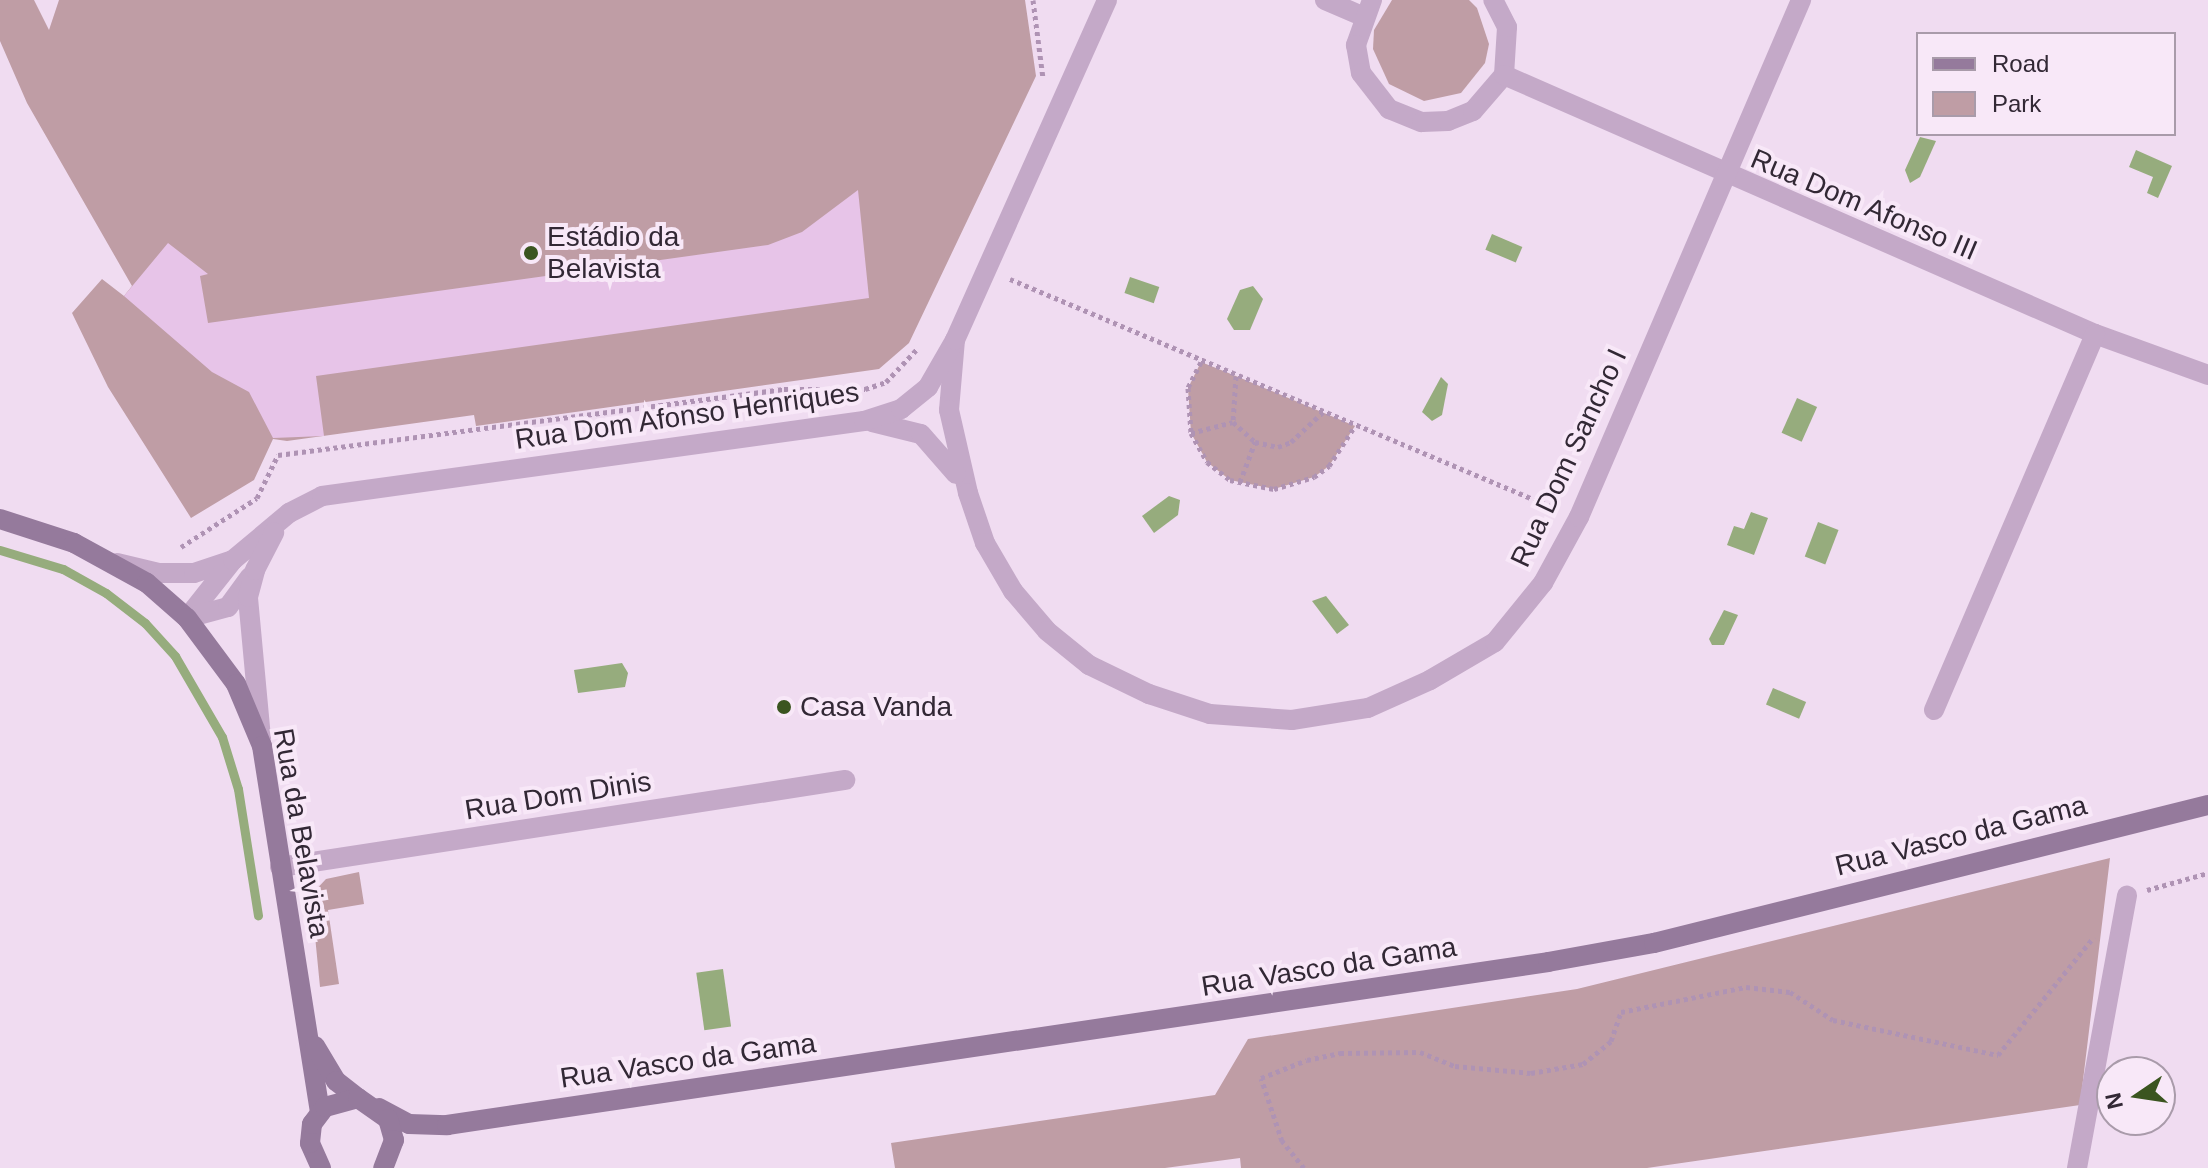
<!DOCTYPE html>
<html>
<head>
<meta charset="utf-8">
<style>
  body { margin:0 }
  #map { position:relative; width:2208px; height:1168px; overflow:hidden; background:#f0dcf1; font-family:Arial,sans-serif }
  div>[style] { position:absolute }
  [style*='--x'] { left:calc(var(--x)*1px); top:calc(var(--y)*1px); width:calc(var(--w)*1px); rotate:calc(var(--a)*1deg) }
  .green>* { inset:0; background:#bf9da5 }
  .plaza>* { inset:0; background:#e7c4e8 }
  .water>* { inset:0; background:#96ac7d; transform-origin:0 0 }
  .stream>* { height:9px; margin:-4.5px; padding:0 4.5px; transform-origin:4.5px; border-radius:4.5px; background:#96ac7d }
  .path>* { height:5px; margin-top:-2.5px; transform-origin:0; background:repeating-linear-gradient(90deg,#af93b4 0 4px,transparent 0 8px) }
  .street>* { height:20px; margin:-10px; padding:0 10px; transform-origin:10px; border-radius:10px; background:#c4a9c8 }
  .secondary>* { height:20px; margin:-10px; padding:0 10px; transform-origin:10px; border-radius:10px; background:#957a9c }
  .dots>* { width:22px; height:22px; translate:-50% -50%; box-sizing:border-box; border:4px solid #f8e8f8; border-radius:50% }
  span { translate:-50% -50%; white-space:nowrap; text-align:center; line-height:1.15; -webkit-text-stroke:8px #f8e8f8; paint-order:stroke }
  .street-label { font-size:28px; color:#322835 }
  .poi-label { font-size:28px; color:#322835 }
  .left { translate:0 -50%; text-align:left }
  .legend { position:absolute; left:1916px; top:32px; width:260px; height:104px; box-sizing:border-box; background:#f8e8f8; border:2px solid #a99baa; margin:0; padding:10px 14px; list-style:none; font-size:24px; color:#322835 }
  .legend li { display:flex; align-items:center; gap:16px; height:40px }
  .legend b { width:40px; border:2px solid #a99baa }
  .north { position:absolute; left:2096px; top:1056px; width:80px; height:80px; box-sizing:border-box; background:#f8e8f8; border:2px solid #a99baa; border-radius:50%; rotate:257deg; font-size:22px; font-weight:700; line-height:32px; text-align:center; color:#322835 }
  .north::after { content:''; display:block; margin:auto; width:28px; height:36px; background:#3b5520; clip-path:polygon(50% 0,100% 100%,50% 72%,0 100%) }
</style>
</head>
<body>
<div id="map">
  <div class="green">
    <div style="clip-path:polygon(0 0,34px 0,49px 30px,59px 0,1025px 0,1036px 76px,909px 343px,879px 369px,476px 426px,474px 415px,287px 441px,273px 439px,254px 480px,191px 518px,108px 387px,72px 313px,102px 279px,124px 296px,132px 286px,27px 103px,0 41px)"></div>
    <div style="clip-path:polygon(1392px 0,1469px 0,1477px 8px,1489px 44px,1485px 63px,1461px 93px,1424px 101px,1389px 84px,1373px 49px,1374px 30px)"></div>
    <div style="clip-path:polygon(1201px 362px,1236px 376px,1355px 426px,1329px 466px,1314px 477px,1274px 489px,1230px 480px,1207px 462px,1191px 433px,1188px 388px)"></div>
    <div style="clip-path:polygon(2110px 858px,2080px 1105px,1647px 1168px,1241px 1168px,1240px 1158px,1165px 1168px,895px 1168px,891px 1143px,1215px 1095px,1248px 1039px,1577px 989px)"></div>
    <div style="clip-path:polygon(359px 872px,364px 904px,328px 910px,339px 984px,320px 987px,311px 895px,326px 879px)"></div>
  </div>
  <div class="plaza">
    <div style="clip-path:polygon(858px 190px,869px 298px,316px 376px,324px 436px,273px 438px,249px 392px,212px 372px,124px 296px,168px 243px,208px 274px,200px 276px,208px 323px,768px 245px,802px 232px)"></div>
  </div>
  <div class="water">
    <div style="clip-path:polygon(1920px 137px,1936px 141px,1920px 177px,1910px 183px,1905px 170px)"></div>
    <div style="clip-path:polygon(2136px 150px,2172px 166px,2158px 198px,2147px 193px,2153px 177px,2129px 167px)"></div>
    <div style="left:1492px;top:234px;width:33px;height:17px;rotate:23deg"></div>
    <div style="left:1130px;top:277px;width:31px;height:17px;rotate:19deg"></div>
    <div style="clip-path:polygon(1253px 286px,1263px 299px,1250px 330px,1234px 330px,1227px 319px,1240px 290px)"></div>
    <div style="clip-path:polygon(1441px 377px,1448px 384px,1442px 415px,1432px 421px,1422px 412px)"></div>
    <div style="left:1797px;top:398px;width:22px;height:38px;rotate:24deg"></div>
    <div style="clip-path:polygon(1169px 496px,1180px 500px,1178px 515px,1154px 533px,1142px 516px)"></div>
    <div style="clip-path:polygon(1751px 512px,1768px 518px,1754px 555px,1727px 545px,1734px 526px,1744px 529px)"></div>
    <div style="left:1818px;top:522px;width:22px;height:37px;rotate:21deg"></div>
    <div style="clip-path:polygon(1326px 596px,1349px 625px,1337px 634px,1312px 601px)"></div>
    <div style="clip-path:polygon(1724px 610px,1738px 615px,1724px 645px,1712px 645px,1709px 639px)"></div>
    <div style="clip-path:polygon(622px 663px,628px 673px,625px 687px,578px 693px,574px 670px)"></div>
    <div style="left:1773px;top:688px;width:36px;height:18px;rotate:23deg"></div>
    <div style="left:723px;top:969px;width:58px;height:27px;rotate:82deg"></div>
  </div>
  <div class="stream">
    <div style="--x:0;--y:550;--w:66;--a:16.8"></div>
    <div style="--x:63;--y:569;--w:49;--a:29.2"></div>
    <div style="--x:106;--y:593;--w:49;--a:37.6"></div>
    <div style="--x:145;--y:623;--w:45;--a:47.7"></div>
    <div style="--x:175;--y:656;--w:94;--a:59.9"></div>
    <div style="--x:222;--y:737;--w:54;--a:72.9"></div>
    <div style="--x:238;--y:789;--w:128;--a:81"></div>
  </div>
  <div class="path">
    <div style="--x:1033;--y:0;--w:79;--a:82.7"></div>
    <div style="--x:1010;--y:279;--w:593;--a:22.81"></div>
    <div style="--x:1201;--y:362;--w:29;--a:117"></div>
    <div style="--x:1188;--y:388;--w:45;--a:86.2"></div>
    <div style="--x:1191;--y:433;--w:33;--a:61"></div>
    <div style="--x:1207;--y:462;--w:29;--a:38"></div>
    <div style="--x:1230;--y:480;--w:45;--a:11.6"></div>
    <div style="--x:1274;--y:489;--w:42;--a:-16.7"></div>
    <div style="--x:1314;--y:477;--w:19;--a:-36"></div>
    <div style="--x:1329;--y:466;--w:48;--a:-57"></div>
    <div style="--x:1236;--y:376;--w:46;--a:93.7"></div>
    <div style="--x:1233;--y:422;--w:30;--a:42"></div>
    <div style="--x:1255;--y:442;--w:24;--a:12"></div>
    <div style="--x:1278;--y:447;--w:14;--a:-21"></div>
    <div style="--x:1291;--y:442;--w:44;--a:-43.2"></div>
    <div style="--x:1191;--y:433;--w:43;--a:-14.7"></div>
    <div style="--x:1240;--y:482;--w:43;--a:-69.4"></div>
    <div style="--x:181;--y:547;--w:90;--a:-32.8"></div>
    <div style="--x:257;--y:498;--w:48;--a:-64"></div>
    <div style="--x:278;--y:455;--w:510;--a:-7.43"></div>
    <div style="--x:784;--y:389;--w:81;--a:0"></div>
    <div style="--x:865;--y:389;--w:22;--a:-18"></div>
    <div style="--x:886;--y:382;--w:47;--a:-46.7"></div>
    <div style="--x:2147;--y:890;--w:63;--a:-15.6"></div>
    <div style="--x:1304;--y:1168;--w:35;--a:-129"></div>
    <div style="--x:1282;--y:1141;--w:66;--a:-108.4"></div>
    <div style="--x:1261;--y:1078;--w:49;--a:-21.4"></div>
    <div style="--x:1307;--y:1060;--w:34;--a:-12"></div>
    <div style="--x:1340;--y:1053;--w:80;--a:-0.7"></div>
    <div style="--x:1420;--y:1052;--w:38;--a:22"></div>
    <div style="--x:1455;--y:1066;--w:76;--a:5.3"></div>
    <div style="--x:1531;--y:1073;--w:53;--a:-9.8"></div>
    <div style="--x:1583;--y:1064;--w:36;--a:-39"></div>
    <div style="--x:1611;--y:1041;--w:31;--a:-71"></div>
    <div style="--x:1621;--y:1012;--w:127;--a:-11.3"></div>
    <div style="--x:1746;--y:987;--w:44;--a:6.5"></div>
    <div style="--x:1790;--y:992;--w:51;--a:33.1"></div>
    <div style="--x:1833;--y:1020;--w:169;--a:12"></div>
    <div style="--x:1998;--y:1055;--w:152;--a:-50.9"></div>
  </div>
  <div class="street">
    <div style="--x:1325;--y:0;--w:40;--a:23.4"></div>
    <div style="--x:1372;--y:0;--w:48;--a:109.6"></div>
    <div style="--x:1356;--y:45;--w:28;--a:80"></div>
    <div style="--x:1361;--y:73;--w:46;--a:52.1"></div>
    <div style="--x:1389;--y:109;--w:35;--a:22"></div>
    <div style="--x:1422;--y:122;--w:26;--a:-2"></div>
    <div style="--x:1448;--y:121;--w:27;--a:-22"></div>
    <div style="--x:1473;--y:111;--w:48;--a:-49.3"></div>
    <div style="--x:1504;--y:75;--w:48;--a:-86.4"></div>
    <div style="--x:1507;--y:27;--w:30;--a:-117"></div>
    <div style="--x:1504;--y:75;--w:645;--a:23.66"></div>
    <div style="--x:2095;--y:334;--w:120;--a:19.9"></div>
    <div style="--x:955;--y:340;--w:70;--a:94.9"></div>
    <div style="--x:949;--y:410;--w:85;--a:77.1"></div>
    <div style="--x:968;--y:493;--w:53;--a:71.2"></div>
    <div style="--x:985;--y:543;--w:56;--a:59.7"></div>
    <div style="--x:1013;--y:591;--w:52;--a:49.6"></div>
    <div style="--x:1047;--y:631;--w:54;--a:39"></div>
    <div style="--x:1089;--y:665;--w:67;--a:25.8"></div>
    <div style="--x:1149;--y:694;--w:64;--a:18.2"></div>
    <div style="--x:1210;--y:714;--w:82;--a:4.2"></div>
    <div style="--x:1292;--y:720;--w:77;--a:-9"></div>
    <div style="--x:1368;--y:708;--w:68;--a:-24.3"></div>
    <div style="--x:1430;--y:680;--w:75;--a:-30.3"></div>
    <div style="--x:1495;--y:642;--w:76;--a:-50.9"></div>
    <div style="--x:1543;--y:583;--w:75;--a:-61.4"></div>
    <div style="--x:1579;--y:517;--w:563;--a:-66.76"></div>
    <div style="--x:872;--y:422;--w:50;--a:13.8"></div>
    <div style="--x:921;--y:434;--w:53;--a:48.8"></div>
    <div style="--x:117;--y:563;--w:43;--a:13.4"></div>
    <div style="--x:159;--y:573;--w:35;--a:0"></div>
    <div style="--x:194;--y:573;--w:41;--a:-18.4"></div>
    <div style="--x:187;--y:618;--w:74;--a:-51.6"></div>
    <div style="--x:233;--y:560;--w:73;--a:-40"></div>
    <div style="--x:289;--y:513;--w:37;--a:-27"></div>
    <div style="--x:322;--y:496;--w:547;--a:-7.88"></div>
    <div style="--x:864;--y:421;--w:39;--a:-18"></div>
    <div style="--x:901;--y:409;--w:35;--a:-39"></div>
    <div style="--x:928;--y:387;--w:54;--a:-60.1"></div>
    <div style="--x:955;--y:340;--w:372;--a:-65.9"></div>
    <div style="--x:187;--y:618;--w:42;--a:-15"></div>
    <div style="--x:228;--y:607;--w:37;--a:-54"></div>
    <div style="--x:1934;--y:710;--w:409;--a:-66.8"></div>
    <div style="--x:261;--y:738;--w:142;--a:-95.3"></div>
    <div style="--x:248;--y:597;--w:28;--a:-75"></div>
    <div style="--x:255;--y:570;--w:42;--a:-62.8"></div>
    <div style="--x:280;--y:867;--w:572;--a:-8.75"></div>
    <div style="--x:2077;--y:1168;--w:277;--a:-79.6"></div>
  </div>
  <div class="secondary">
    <div style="--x:0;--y:519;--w:78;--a:18"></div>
    <div style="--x:74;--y:543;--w:83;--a:28.7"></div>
    <div style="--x:147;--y:583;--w:53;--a:41.2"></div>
    <div style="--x:187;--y:618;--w:82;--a:53.4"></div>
    <div style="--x:236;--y:684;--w:67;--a:67.2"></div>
    <div style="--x:262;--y:746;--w:371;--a:81"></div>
    <div style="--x:315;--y:1046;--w:41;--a:59"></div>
    <div style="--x:336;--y:1081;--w:28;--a:38"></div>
    <div style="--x:379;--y:1108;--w:34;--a:28"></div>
    <div style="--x:409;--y:1124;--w:38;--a:2"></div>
    <div style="--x:447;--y:1125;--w:1113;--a:-8.42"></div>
    <div style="--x:1548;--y:962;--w:108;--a:-10.2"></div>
    <div style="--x:1654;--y:943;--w:571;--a:-13.99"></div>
    <div style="--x:321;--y:1168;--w:27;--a:-114"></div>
    <div style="--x:310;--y:1143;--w:19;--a:-84"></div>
    <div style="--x:312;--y:1124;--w:21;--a:-53"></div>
    <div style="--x:325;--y:1107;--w:34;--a:-15"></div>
    <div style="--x:358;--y:1098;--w:37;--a:35"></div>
    <div style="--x:388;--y:1119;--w:22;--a:74"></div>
    <div style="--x:394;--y:1140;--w:30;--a:111"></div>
  </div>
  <div class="dots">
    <div style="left:531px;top:253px;background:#3b5520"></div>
    <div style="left:784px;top:707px;background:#3b5520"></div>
  </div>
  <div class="street-label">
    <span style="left:1864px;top:205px;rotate:23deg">Rua Dom Afonso III</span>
    <span style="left:687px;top:416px;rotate:-8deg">Rua Dom Afonso Henriques</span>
    <span style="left:1569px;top:458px;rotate:-65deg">Rua Dom Sancho I</span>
    <span style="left:558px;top:796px;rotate:-9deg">Rua Dom Dinis</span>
    <span style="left:301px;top:833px;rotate:80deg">Rua da Belavista</span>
    <span style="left:1961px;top:836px;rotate:-14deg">Rua Vasco da Gama</span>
    <span style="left:1329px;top:967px;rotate:-9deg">Rua Vasco da Gama</span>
    <span style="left:688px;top:1061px;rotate:-8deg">Rua Vasco da Gama</span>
  </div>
  <div class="poi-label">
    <span class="left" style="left:547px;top:253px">Estádio da<br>Belavista</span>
    <span class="left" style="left:800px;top:707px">Casa Vanda</span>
  </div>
  <ul class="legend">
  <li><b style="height:10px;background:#957a9c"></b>Road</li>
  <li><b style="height:22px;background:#bf9da5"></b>Park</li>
  </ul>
  <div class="north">N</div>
</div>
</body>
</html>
